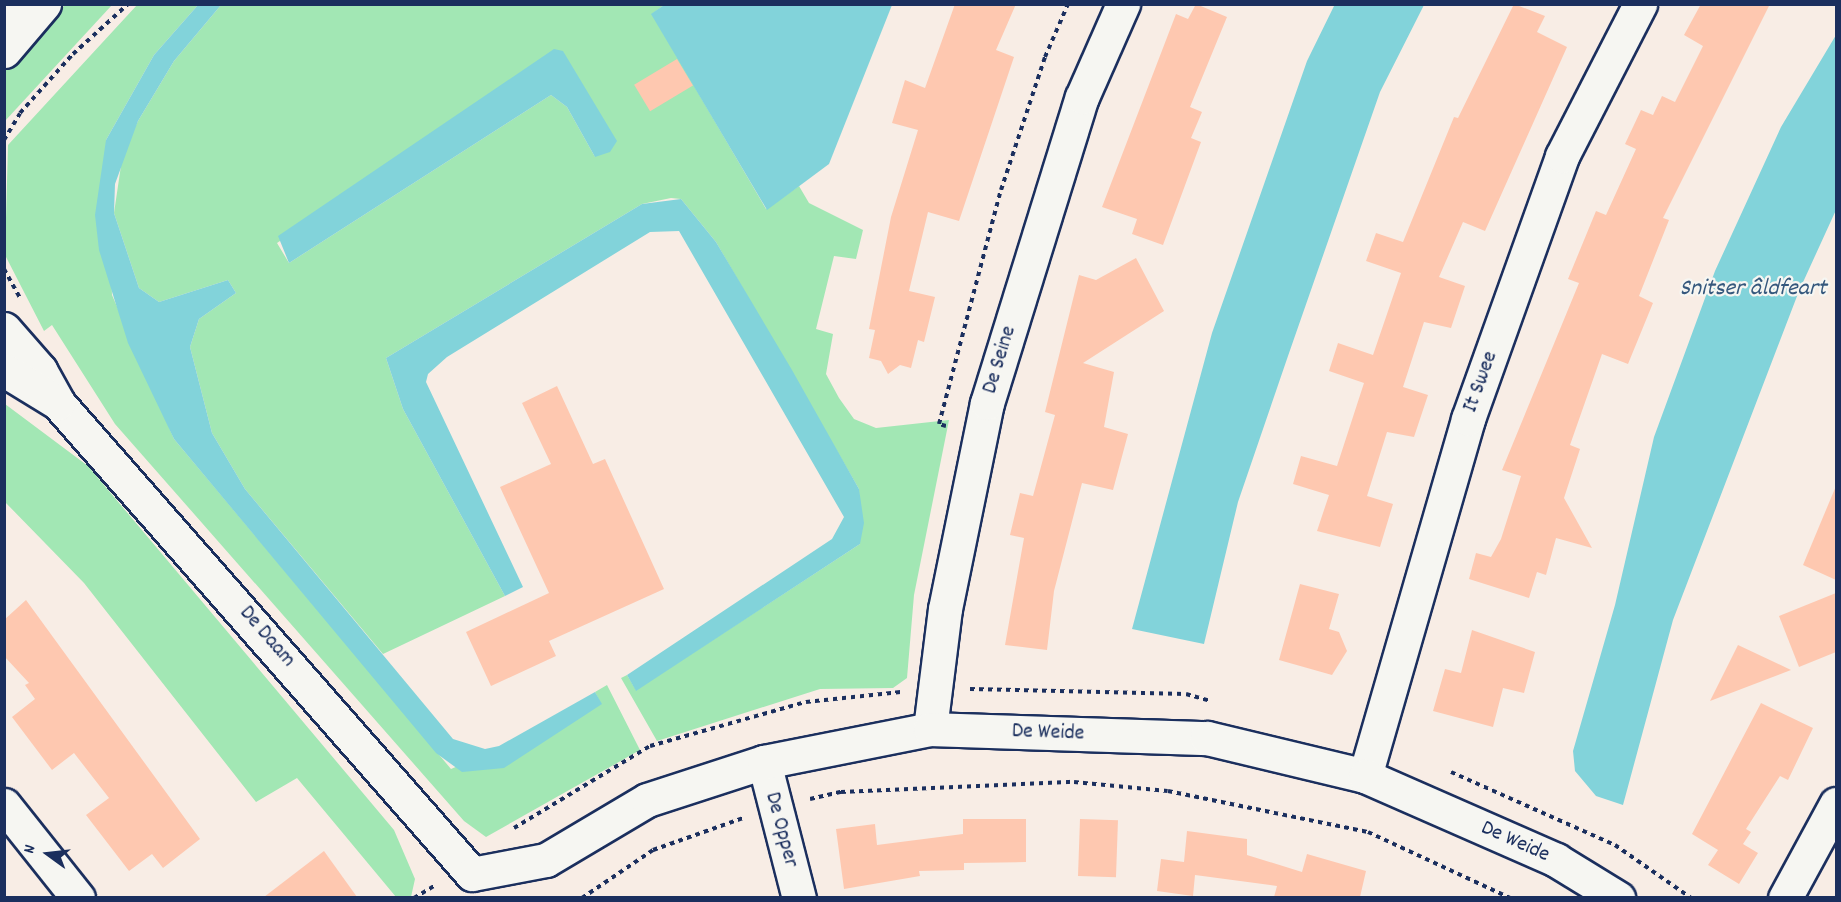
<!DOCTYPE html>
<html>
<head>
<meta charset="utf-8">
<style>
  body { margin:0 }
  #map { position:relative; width:1841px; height:902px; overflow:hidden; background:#f8ede5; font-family:Dekko,sans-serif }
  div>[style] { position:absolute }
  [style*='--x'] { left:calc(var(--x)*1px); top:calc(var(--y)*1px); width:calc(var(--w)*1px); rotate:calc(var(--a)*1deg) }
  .green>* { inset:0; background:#a2e7b4 }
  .water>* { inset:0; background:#82d3da }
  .building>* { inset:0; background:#fec8b0; transform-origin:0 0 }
  .path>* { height:4px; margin-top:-2px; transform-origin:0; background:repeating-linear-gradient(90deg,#1b2f5e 0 4.5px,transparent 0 9px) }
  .roads { filter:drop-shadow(2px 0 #1b2f5e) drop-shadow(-2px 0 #1b2f5e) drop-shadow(0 2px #1b2f5e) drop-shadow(0 -2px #1b2f5e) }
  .minor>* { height:33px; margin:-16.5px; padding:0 16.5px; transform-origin:16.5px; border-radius:16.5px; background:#f6f6f2 }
  .major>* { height:33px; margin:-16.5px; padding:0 16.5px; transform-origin:16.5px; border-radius:16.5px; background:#f6f6f2 }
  span { translate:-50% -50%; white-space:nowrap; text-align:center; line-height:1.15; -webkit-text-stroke:4.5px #f6f6f2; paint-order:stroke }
  .street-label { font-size:22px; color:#1b2f5e }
  .water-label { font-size:24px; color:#35587d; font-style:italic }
  .frame { position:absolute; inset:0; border:6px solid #1b2f5e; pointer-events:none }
  .north { position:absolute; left:18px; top:824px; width:60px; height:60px; -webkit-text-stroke:4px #f6f6f2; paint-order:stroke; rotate:285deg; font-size:16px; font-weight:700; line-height:24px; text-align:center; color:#1b2f5e }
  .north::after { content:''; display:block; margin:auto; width:21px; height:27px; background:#1b2f5e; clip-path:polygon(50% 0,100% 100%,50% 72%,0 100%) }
</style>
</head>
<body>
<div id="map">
  <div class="green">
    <div style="clip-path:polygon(65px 5px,112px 5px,5px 121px,5px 69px)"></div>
    <div style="clip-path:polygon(137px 5px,198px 5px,154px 55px,106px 140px,112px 295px,174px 439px,451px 769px,601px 704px,595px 692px,607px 685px,640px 750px,486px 837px,464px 821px,115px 424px,52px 325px,44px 331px,5px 255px,8px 145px)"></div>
    <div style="clip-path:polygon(evenodd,221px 5px,664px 5px,652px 14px,766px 209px,799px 186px,809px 203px,863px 230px,856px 259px,834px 256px,816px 329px,833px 334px,826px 374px,839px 398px,854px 419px,876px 428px,949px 420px,914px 595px,907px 678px,893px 688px,820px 689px,657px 741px,621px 678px,627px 675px,636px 690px,860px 544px,859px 489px,716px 242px,681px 199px,671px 198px,642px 204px,386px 358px,403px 409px,505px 596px,383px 654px,245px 489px,212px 433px,190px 347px,199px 319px,236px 293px,228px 280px,159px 302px,139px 288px,114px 213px,123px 152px,138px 121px,174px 61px,221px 5px,563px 52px,595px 157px,567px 107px,551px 95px,289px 263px,277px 243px,563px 52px)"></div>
    <div style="clip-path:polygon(5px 404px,88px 466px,394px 830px,415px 879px,411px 897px,396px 897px,297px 778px,256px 802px,84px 583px,5px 502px)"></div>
  </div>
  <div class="water">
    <div style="clip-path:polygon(1335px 4px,1424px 5px,1380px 92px,1288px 356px,1238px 502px,1204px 644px,1132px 629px,1212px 333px,1307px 61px)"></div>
    <div style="clip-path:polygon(198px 5px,221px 5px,174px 61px,138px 121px,115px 184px,114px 213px,139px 288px,159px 302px,228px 280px,236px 293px,199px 319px,190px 347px,212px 433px,245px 489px,453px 739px,485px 749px,499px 746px,595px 692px,602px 704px,504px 768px,462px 772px,436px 753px,174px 439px,128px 343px,99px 250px,95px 215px,106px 140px,154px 55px)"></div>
    <div style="clip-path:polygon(664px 5px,892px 5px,829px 164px,767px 210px,651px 14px)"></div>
    <div style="clip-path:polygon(1836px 35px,1836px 210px,1799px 291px,1673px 620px,1623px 805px,1596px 796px,1575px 771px,1573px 751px,1615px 605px,1654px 437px,1715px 271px,1781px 127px)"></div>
    <div style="clip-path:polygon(554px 49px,563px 51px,617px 141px,610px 152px,595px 157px,567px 107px,551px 95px,289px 263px,278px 236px)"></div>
    <div style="clip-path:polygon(681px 199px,716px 242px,792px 370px,859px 489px,864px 523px,860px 544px,636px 691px,627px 675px,832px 539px,844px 517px,679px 231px,650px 232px,447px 357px,428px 374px,426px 382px,523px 587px,505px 596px,403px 409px,386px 358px,642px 204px)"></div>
  </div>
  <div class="building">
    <div style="clip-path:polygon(955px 4px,1016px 4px,996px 50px,1014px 57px,959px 221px,928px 212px,909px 291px,935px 297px,924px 342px,918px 340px,911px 368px,900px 365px,888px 374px,881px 361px,869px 358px,875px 330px,869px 329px,891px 217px,918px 130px,892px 123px,905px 80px,925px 88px)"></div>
    <div style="clip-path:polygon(1196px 4px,1227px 17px,1190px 107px,1202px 112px,1191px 138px,1201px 142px,1163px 245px,1132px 234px,1137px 219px,1102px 207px,1176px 14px,1188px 19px)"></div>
    <div style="clip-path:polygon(1514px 4px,1545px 16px,1537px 32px,1567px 47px,1485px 231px,1463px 222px,1439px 277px,1465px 286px,1451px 328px,1424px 322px,1403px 387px,1428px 395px,1414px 437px,1387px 432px,1367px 496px,1393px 504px,1380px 547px,1317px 531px,1329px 495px,1293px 484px,1301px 456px,1337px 466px,1364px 383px,1329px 371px,1338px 343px,1373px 355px,1401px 273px,1366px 261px,1376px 233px,1403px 242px,1454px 117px,1458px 118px)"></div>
    <div style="clip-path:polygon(1701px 4px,1770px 4px,1663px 218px,1669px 220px,1639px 296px,1653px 303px,1628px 364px,1602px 354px,1570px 445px,1580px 449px,1564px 498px,1592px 548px,1556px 538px,1546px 575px,1537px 572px,1529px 598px,1469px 579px,1476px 553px,1491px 557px,1501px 539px,1521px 476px,1502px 470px,1579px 283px,1568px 279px,1596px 211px,1606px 215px,1636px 149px,1625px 144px,1641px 110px,1653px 115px,1662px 96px,1675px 102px,1703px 46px,1684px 35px)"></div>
    <div style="left:677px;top:59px;width:31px;height:50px;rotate:59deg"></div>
    <div style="clip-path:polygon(1136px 258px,1164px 311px,1083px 363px,1114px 372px,1104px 427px,1128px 434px,1113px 490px,1082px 483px,1054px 591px,1047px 650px,1005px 645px,1024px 538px,1010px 535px,1020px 493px,1033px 496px,1055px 415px,1045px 412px,1079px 275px,1096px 280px)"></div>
    <div style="clip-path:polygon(557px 386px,593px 464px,605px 459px,664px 589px,549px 641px,556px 656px,491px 686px,466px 632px,549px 593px,500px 487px,551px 464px,522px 403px)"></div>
    <div style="clip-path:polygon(1836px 486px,1836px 580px,1803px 565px)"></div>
    <div style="clip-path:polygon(1300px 584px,1339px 594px,1329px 629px,1339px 632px,1347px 651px,1332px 675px,1279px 660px)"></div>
    <div style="clip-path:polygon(1836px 593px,1836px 652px,1799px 667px,1779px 616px)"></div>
    <div style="clip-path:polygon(26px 600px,200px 839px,163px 868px,152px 854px,129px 871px,86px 815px,109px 798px,74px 753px,52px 770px,12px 717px,35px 699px,25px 685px,29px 683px,4px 656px,4px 620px)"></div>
    <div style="clip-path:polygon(1472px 630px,1535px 652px,1524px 693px,1503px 688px,1493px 727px,1433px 711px,1445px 669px,1461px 673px)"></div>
    <div style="clip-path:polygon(1738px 645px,1791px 670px,1710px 701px)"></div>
    <div style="clip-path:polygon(1761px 703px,1813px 728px,1788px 780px,1780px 776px,1746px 829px,1751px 832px,1743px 844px,1758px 853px,1739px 884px,1708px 865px,1718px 850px,1692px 834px)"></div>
    <div style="clip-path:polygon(963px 819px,1026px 819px,1026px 862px,964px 863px,964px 870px,919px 871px,920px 876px,844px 889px,836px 829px,875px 824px,877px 845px,963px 834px)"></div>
    <div style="left:1080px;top:819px;width:38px;height:57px;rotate:2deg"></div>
    <div style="clip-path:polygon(1187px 831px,1247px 839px,1247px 855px,1302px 872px,1307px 854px,1366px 871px,1360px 897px,1274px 897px,1277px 886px,1195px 875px,1193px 896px,1157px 891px,1161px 859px,1184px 862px)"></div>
    <div style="clip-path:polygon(324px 851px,357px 897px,264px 897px)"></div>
  </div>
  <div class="path">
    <div style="--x:4;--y:140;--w:31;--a:-59"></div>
    <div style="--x:20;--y:113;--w:79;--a:-48.1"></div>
    <div style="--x:73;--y:54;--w:74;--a:-42.3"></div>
    <div style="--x:4;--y:269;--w:33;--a:61"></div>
    <div style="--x:946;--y:426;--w:7;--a:-164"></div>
    <div style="--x:939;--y:424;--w:242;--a:-75.2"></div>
    <div style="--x:1001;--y:190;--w:140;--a:-71.7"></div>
    <div style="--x:1045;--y:57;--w:58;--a:-66.5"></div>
    <div style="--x:970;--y:689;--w:216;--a:1.3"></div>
    <div style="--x:1186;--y:694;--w:26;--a:16"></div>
    <div style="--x:1451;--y:772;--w:180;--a:24"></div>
    <div style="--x:1615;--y:845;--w:93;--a:34.9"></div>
    <div style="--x:810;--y:799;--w:32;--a:-13"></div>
    <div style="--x:841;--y:792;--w:233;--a:-2.5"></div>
    <div style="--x:1074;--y:782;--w:94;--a:5.5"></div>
    <div style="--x:1168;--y:791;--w:204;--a:11.6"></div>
    <div style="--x:1368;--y:832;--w:157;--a:24.9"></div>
    <div style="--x:514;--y:828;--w:159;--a:-31.1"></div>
    <div style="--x:650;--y:746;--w:162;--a:-15.8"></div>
    <div style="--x:806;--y:702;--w:95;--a:-6.1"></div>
    <div style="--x:414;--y:898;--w:26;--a:-31"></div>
    <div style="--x:582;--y:898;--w:86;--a:-34.1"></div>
    <div style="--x:653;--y:850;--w:96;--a:-19.6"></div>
  </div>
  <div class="roads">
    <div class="minor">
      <div style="--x:4;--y:329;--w:55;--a:48.7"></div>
      <div style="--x:40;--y:370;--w:38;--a:61"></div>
      <div style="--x:58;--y:403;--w:627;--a:48.69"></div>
      <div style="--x:4;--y:370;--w:63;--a:31.4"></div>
      <div style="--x:930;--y:729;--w:121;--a:-82.9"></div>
      <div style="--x:945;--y:609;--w:210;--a:-78.5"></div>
      <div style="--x:987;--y:403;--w:320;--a:-72.8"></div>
      <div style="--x:1082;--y:97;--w:102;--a:-66.2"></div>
      <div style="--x:764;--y:762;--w:140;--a:75.6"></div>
      <div style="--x:1365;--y:776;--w:372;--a:-73.9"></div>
      <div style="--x:1468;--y:419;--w:279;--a:-70.3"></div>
      <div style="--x:1562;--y:156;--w:171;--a:-62.8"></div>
      <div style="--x:4;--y:805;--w:119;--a:51.5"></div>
      <div style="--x:472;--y:874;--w:75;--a:-10.7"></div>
      <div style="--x:546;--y:860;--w:117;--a:-30.7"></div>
      <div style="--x:647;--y:800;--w:123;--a:-18"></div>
      <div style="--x:764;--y:762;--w:169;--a:-11.2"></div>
      <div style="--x:930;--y:729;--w:277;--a:1.9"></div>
      <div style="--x:1207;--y:738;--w:163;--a:13.5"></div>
      <div style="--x:1365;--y:776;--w:209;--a:23.7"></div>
      <div style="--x:1556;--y:860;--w:73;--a:31.5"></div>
      <div style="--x:1785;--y:898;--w:107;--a:-61.5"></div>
    </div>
    <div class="major">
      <div style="--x:4;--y:8;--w:6;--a:-45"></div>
      <div style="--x:4;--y:51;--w:62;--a:-49.6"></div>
    </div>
  </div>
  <div class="street-label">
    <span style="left:1000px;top:360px;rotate:-73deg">De Seine</span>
    <span style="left:1481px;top:382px;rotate:-70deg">It Swee</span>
    <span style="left:267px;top:637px;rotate:49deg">De Daam</span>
    <span style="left:1048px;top:733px;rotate:2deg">De Weide</span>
    <span style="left:781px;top:830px;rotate:75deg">De Opper</span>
    <span style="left:1515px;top:842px;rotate:24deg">De Weide</span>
  </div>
  <div class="water-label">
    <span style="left:1753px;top:290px">Snitser âldfeart</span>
  </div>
  <div class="frame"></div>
  <div class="north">N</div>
</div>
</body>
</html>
